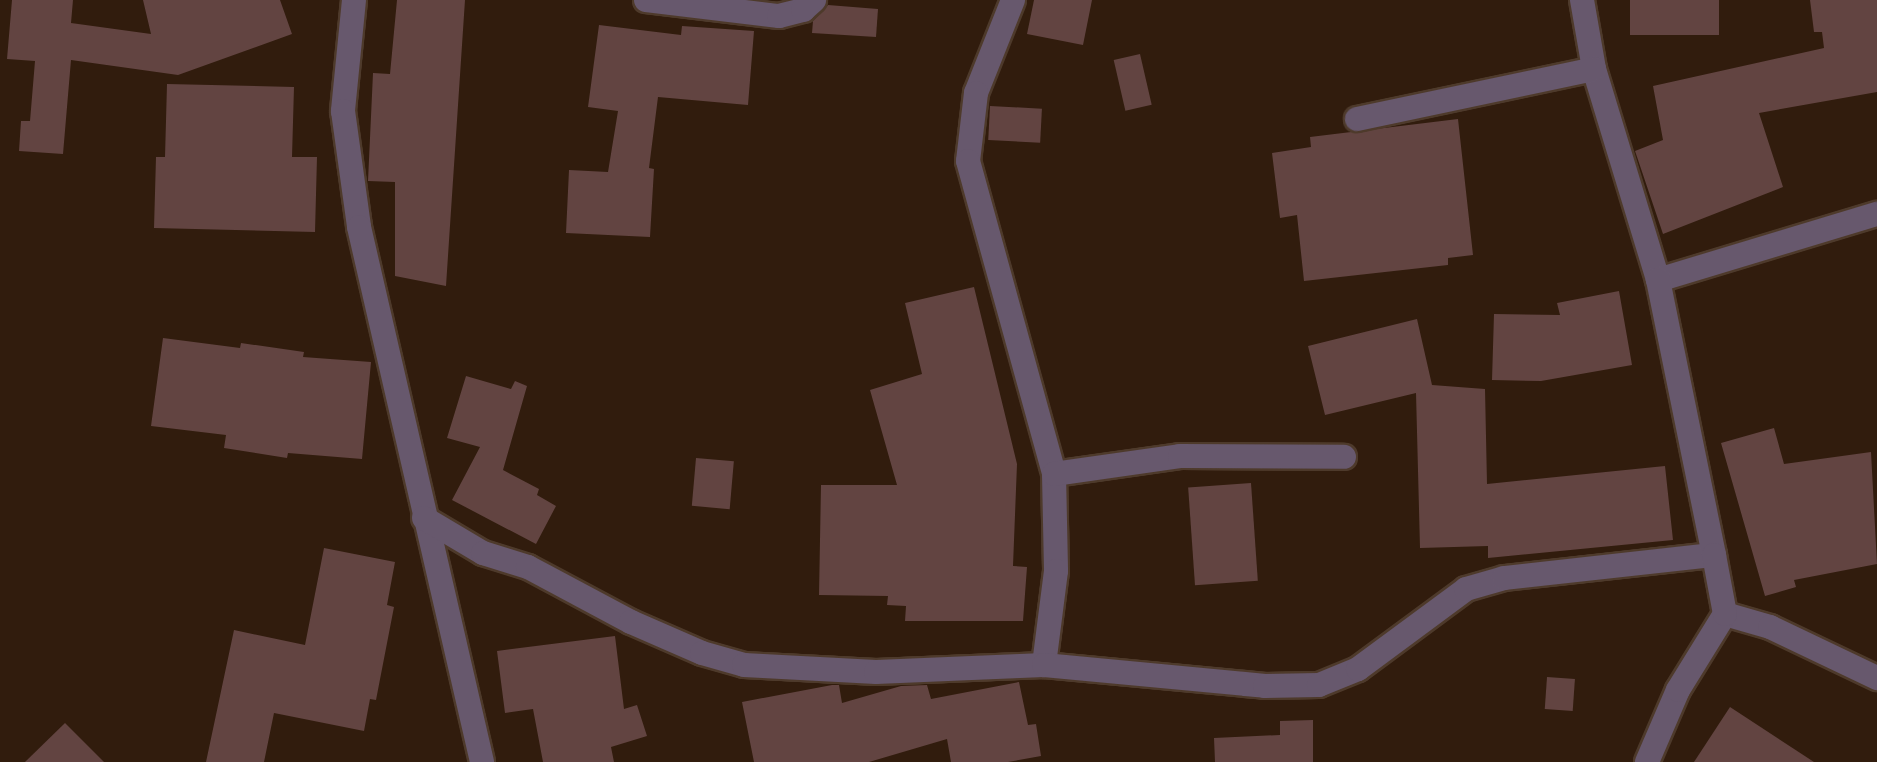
<!DOCTYPE html>
<html>
<head>
<meta charset="utf-8">
<style>
  body { margin:0 }
  #map { position:relative; width:1877px; height:762px; overflow:hidden; background:#311c0d; font-family:"Work Sans",sans-serif }
  div>[style] { position:absolute }
  [style*='--x'] { left:calc(var(--x)*1px); top:calc(var(--y)*1px); width:calc(var(--w)*1px); rotate:calc(var(--a)*1deg) }
  .building>* { inset:0; background:#624441; transform-origin:0 0 }
  .roads { filter:drop-shadow(2px 0 #4e3a2b) drop-shadow(-2px 0 #4e3a2b) drop-shadow(0 2px #4e3a2b) drop-shadow(0 -2px #4e3a2b) }
  .street>* { height:24px; margin:-12px; padding:0 12px; transform-origin:12px; border-radius:12px; background:#67586d }
  span { translate:-50% -50%; white-space:nowrap; text-align:center; line-height:1.15; -webkit-text-stroke:6px #120904; paint-order:stroke }
</style>
</head>
<body>
<div id="map">
  <div class="building">
    <div style="clip-path:polygon(12px 0,73px 0,71px 23px,151px 34px,143px 0,280px 0,292px 34px,178px 75px,71px 60px,63px 154px,19px 151px,21px 121px,30px 121px,35px 61px,7px 59px)"></div>
    <div style="clip-path:polygon(397px 0,465px 0,446px 286px,395px 276px,395px 182px,368px 181px,373px 73px,390px 74px)"></div>
    <div style="clip-path:polygon(1034px 0,1092px 0,1083px 45px,1027px 34px)"></div>
    <div style="left:1630px;top:0;width:89px;height:35px"></div>
    <div style="clip-path:polygon(1810px 0,1877px 0,1877px 92px,1759px 113px,1783px 187px,1663px 234px,1635px 151px,1663px 140px,1653px 86px,1824px 48px,1822px 32px,1814px 32px)"></div>
    <div style="clip-path:polygon(828px 5px,878px 9px,876px 37px,812px 33px,813px 21px)"></div>
    <div style="clip-path:polygon(599px 25px,681px 35px,682px 26px,754px 31px,748px 105px,658px 97px,649px 168px,654px 169px,650px 237px,566px 233px,569px 170px,608px 172px,618px 111px,588px 107px)"></div>
    <div style="left:1140px;top:54px;width:52px;height:27px;rotate:77deg"></div>
    <div style="clip-path:polygon(167px 84px,294px 87px,292px 157px,317px 157px,315px 232px,154px 228px,156px 157px,165px 157px)"></div>
    <div style="left:990px;top:106px;width:52px;height:34px;rotate:3deg"></div>
    <div style="clip-path:polygon(1458px 119px,1473px 255px,1448px 258px,1448px 265px,1304px 281px,1297px 215px,1280px 218px,1272px 153px,1311px 147px,1310px 137px)"></div>
    <div style="clip-path:polygon(974px 287px,1017px 464px,1013px 566px,1027px 567px,1023px 621px,905px 621px,906px 606px,887px 605px,888px 596px,819px 595px,821px 485px,897px 485px,870px 390px,922px 374px,905px 303px)"></div>
    <div style="clip-path:polygon(1619px 291px,1632px 365px,1541px 381px,1492px 380px,1494px 314px,1560px 315px,1557px 303px)"></div>
    <div style="clip-path:polygon(1417px 319px,1432px 385px,1485px 389px,1487px 484px,1665px 466px,1673px 540px,1488px 558px,1488px 546px,1420px 548px,1416px 393px,1325px 415px,1308px 346px)"></div>
    <div style="clip-path:polygon(163px 338px,240px 348px,241px 343px,304px 352px,303px 357px,371px 362px,362px 459px,288px 453px,287px 458px,224px 448px,226px 435px,151px 426px)"></div>
    <div style="clip-path:polygon(466px 376px,511px 389px,515px 381px,527px 386px,503px 470px,539px 489px,537px 495px,556px 506px,536px 544px,452px 500px,480px 447px,447px 438px)"></div>
    <div style="clip-path:polygon(1774px 428px,1784px 464px,1871px 452px,1877px 564px,1794px 580px,1796px 587px,1765px 596px,1721px 443px)"></div>
    <div style="left:696px;top:458px;width:38px;height:48px;rotate:5deg"></div>
    <div style="left:1251px;top:483px;width:98px;height:63px;rotate:86deg"></div>
    <div style="clip-path:polygon(324px 548px,395px 562px,387px 605px,394px 607px,376px 700px,370px 699px,364px 731px,274px 713px,264px 762px,206px 762px,234px 630px,305px 645px)"></div>
    <div style="clip-path:polygon(615px 636px,624px 709px,637px 705px,647px 736px,611px 747px,614px 762px,543px 762px,533px 709px,505px 713px,497px 651px)"></div>
    <div style="left:1547px;top:677px;width:28px;height:32px;rotate:4deg"></div>
    <div style="clip-path:polygon(1019px 682px,1028px 725px,1036px 724px,1041px 756px,1008px 762px,951px 762px,947px 739px,869px 762px,754px 762px,742px 702px,832px 685px,839px 685px,842px 703px,901px 686px,927px 685px,931px 699px)"></div>
    <div style="clip-path:polygon(1730px 707px,1814px 762px,1694px 762px)"></div>
    <div style="clip-path:polygon(1313px 720px,1313px 762px,1215px 762px,1214px 738px,1280px 735px,1280px 721px)"></div>
    <div style="clip-path:polygon(65px 723px,104px 762px,25px 762px)"></div>
  </div>
  <div class="roads">
    <div class="street">
      <div style="--x:354;--y:0;--w:112;--a:95.7"></div>
      <div style="--x:343;--y:111;--w:117;--a:82.1"></div>
      <div style="--x:359;--y:227;--w:549;--a:77.05"></div>
      <div style="--x:646;--y:0;--w:134;--a:6.9"></div>
      <div style="--x:779;--y:16;--w:25;--a:-14"></div>
      <div style="--x:803;--y:10;--w:15;--a:-42"></div>
      <div style="--x:1013;--y:0;--w:100;--a:111.7"></div>
      <div style="--x:976;--y:93;--w:68;--a:96.7"></div>
      <div style="--x:968;--y:161;--w:325;--a:74.6"></div>
      <div style="--x:1054;--y:474;--w:97;--a:88.8"></div>
      <div style="--x:1056;--y:571;--w:95;--a:97.3"></div>
      <div style="--x:1582;--y:0;--w:70;--a:80.1"></div>
      <div style="--x:1594;--y:69;--w:220;--a:73.1"></div>
      <div style="--x:1658;--y:280;--w:229;--a:-16.8"></div>
      <div style="--x:1357;--y:119;--w:242;--a:-11.9"></div>
      <div style="--x:1054;--y:474;--w:127;--a:-8.1"></div>
      <div style="--x:1180;--y:456;--w:164;--a:0.3"></div>
      <div style="--x:424;--y:518;--w:69;--a:30.7"></div>
      <div style="--x:483;--y:553;--w:47;--a:17.3"></div>
      <div style="--x:528;--y:567;--w:117;--a:28.1"></div>
      <div style="--x:631;--y:622;--w:77;--a:23.6"></div>
      <div style="--x:702;--y:653;--w:44;--a:15.9"></div>
      <div style="--x:744;--y:665;--w:132;--a:3"></div>
      <div style="--x:876;--y:672;--w:168;--a:-2.4"></div>
      <div style="--x:1044;--y:665;--w:222;--a:5.4"></div>
      <div style="--x:1265;--y:686;--w:54;--a:-1.1"></div>
      <div style="--x:1319;--y:685;--w:42;--a:-22.3"></div>
      <div style="--x:1358;--y:669;--w:134;--a:-36.5"></div>
      <div style="--x:1466;--y:589;--w:40;--a:-16"></div>
      <div style="--x:1504;--y:578;--w:211;--a:-6.3"></div>
      <div style="--x:1714;--y:555;--w:281;--a:-101.5"></div>
      <div style="--x:1725;--y:614;--w:47;--a:16.1"></div>
      <div style="--x:1770;--y:627;--w:119;--a:25.5"></div>
      <div style="--x:1647;--y:762;--w:78;--a:-66.7"></div>
      <div style="--x:1678;--y:690;--w:89;--a:-58.3"></div>
      <div style="--x:1725;--y:614;--w:60;--a:-100.6"></div>
    </div>
  </div>
</div>
</body>
</html>
